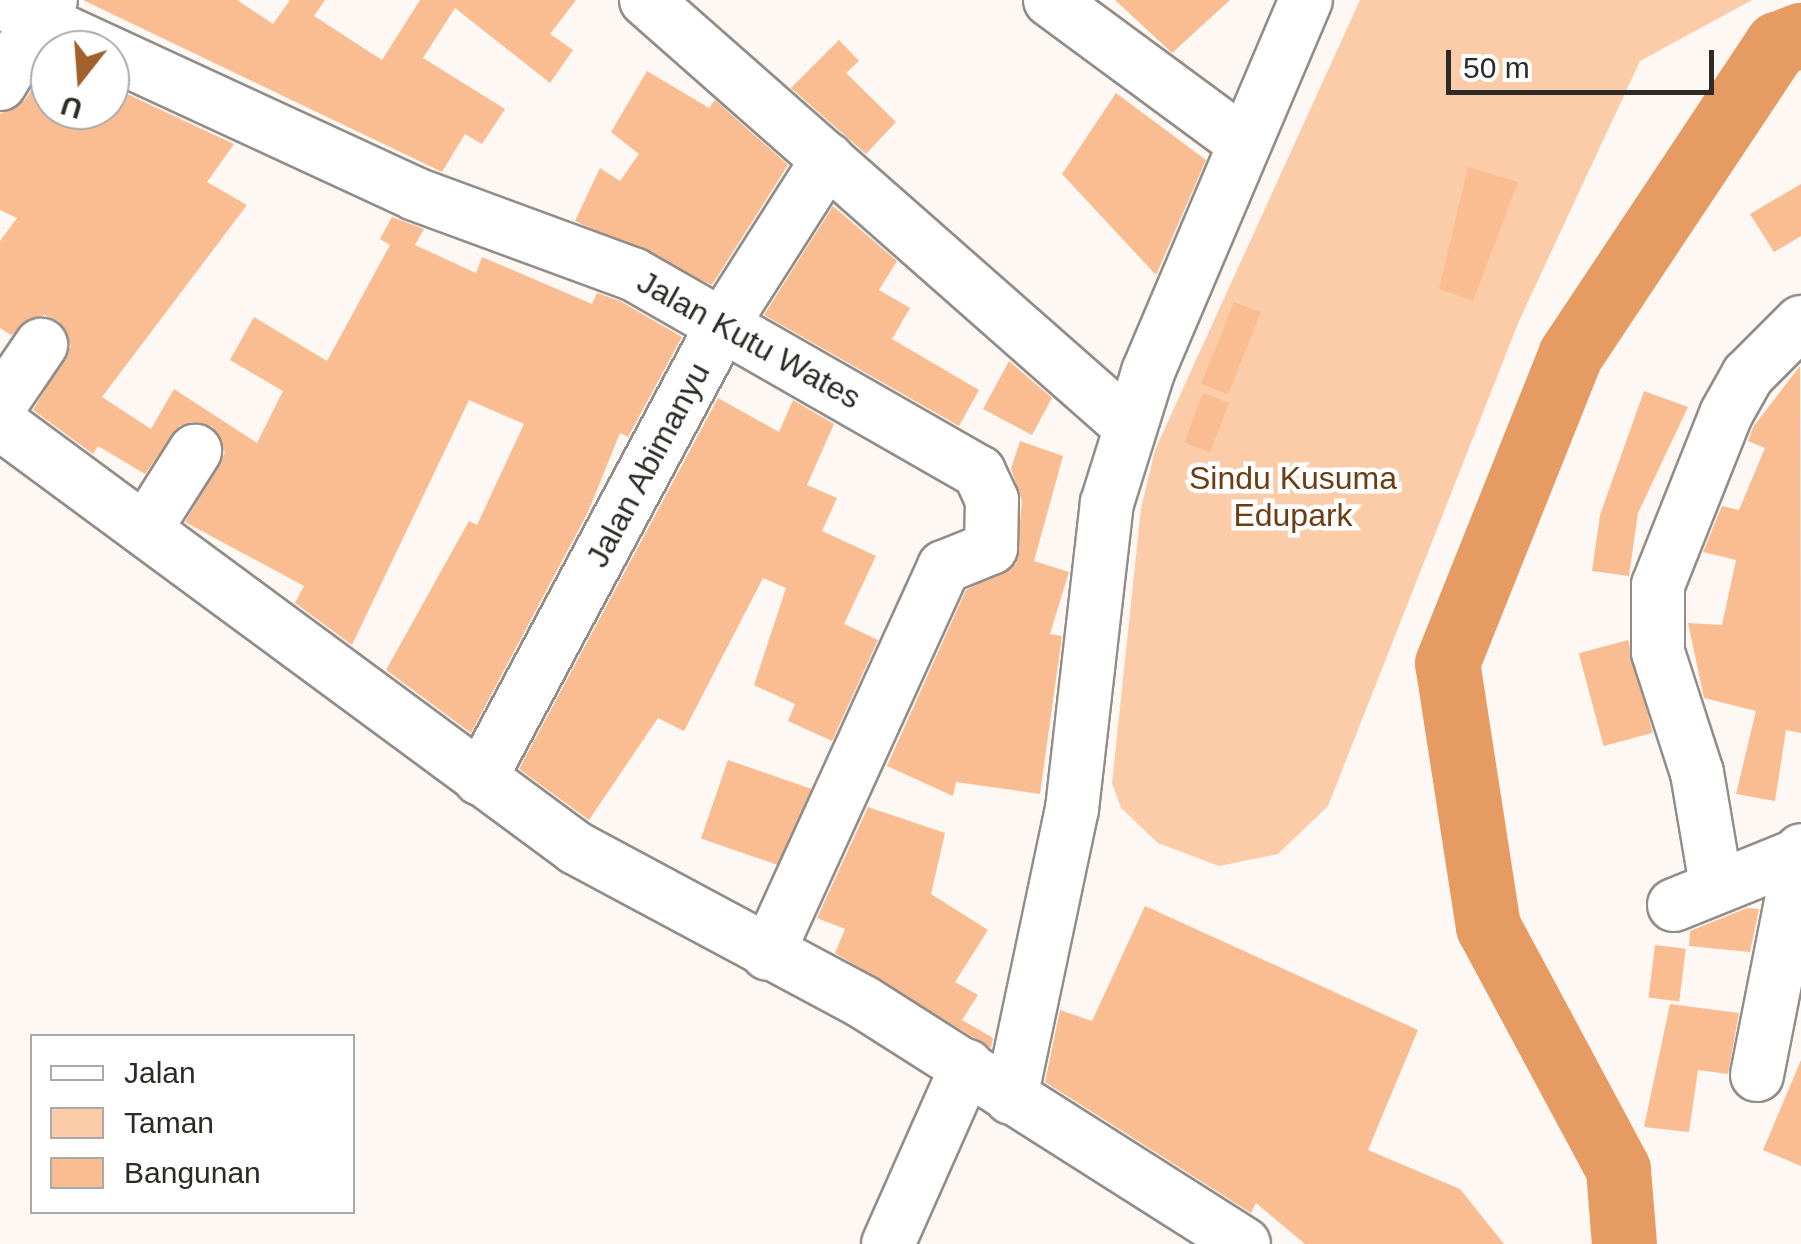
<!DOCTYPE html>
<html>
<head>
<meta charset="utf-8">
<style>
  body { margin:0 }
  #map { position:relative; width:1801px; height:1244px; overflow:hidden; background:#fef8f4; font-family:Helvetica,sans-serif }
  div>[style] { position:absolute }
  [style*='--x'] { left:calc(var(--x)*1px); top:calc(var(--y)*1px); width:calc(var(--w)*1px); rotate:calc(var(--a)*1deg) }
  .green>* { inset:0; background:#fccca9 }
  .river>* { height:65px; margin:-32.5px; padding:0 32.5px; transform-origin:32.5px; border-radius:32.5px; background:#e59b62 }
  .building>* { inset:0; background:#fabd91; transform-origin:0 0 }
  .roads { filter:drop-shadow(2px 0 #938d89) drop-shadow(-2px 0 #938d89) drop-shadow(0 2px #938d89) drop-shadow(0 -2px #938d89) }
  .minor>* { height:52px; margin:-26px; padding:0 26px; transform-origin:26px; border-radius:26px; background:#fff }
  span { translate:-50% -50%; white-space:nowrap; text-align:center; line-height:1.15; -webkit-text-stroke:9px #fff; paint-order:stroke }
  .street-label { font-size:32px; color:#2d2a28 }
  .park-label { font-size:32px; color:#6c3c12 }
  .legend { position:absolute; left:30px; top:1034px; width:325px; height:180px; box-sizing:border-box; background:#fff; border:2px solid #abaaa9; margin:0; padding:12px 18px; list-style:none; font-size:30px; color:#2d2a28 }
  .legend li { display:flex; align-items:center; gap:20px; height:50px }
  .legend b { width:50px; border:2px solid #abaaa9 }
  .north { position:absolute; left:30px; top:30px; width:100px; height:100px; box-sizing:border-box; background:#fff; border:2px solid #abaaa9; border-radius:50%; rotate:197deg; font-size:28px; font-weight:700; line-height:40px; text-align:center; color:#2d2a28 }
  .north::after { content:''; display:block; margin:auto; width:35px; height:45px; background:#a2612c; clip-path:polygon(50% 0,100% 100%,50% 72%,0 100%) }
  .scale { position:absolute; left:1446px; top:50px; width:268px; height:45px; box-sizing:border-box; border:5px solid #2d2a28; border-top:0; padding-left:12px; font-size:30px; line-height:35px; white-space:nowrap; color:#2d2a28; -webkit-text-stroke:8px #fff; paint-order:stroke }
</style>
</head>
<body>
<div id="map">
  <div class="green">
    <div style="clip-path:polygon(1360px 0,1752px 0,1640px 61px,1519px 321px,1328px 806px,1278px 854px,1219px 866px,1158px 843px,1121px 808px,1112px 783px,1141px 508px,1155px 450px)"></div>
  </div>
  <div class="river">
    <div style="--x:1624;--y:1244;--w:75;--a:-94.6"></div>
    <div style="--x:1618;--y:1169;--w:275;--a:-118.2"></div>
    <div style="--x:1488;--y:927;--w:267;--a:-98.8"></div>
    <div style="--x:1447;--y:663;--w:332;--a:-68.2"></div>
    <div style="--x:1570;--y:355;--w:374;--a:-56.4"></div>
    <div style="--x:1777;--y:44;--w:26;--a:-21"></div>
  </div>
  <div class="building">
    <div style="clip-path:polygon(83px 0,237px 0,273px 24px,290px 0,325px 0,314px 16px,382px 60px,420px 0,576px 0,550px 34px,573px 50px,550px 83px,455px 8px,423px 58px,505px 109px,482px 144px,465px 134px,442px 172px)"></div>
    <div style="clip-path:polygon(1115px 0,1230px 0,1172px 53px)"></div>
    <div style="clip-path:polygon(839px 40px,859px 61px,846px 73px,896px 122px,866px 154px,791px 88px)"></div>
    <div style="clip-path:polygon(50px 59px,50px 110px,110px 110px,110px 86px,234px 144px,207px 182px,247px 205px,102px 397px,151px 429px,174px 389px,257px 443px,283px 391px,230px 360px,254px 317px,327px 361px,390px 245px,380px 239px,392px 217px,424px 229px,415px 245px,476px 273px,482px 257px,592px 304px,597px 293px,620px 301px,682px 337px,628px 437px,620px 433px,588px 512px,471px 733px,386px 670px,469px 521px,477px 525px,524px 424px,469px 400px,352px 645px,295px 603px,304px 586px,185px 522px,225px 453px,212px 426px,180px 425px,145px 474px,98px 446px,93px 454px,33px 410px,71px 346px,59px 321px,44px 315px,11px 335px,0 328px,0 241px,17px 218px,0 210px,0 114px,25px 100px)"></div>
    <div style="clip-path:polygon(647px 71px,709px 108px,715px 100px,788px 165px,712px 285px,575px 221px,600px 168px,620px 181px,639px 154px,611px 132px)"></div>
    <div style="clip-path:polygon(1116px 93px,1206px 160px,1156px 275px,1062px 174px)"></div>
    <div style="clip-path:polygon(1468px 167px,1518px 182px,1473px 301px,1439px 289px)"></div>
    <div style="clip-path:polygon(1801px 184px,1801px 236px,1774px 252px,1750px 214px)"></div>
    <div style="clip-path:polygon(833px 206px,897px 261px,879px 290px,910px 308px,892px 339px,979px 390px,959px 426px,764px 315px)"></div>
    <div style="left:1234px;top:302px;width:29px;height:88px;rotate:22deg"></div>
    <div style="clip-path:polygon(1009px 361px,1052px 398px,1032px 435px,983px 409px)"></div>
    <div style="clip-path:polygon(1800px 366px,1801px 733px,1786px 730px,1775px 801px,1736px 794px,1756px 711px,1704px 698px,1688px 623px,1722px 625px,1736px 560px,1703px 552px,1722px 506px,1739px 510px,1765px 448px,1748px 441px,1753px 427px)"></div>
    <div style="clip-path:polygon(1644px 391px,1688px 407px,1638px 513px,1629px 576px,1592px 571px,1600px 515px)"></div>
    <div style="left:1203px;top:393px;width:28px;height:53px;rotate:21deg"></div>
    <div style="clip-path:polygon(718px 398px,779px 432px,793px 400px,834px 424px,807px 485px,837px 498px,822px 531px,876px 556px,844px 624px,878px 640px,832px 741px,788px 721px,795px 704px,754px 685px,786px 588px,763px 578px,684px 731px,658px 718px,589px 820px,519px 769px)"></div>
    <div style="clip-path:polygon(1020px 441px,1063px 456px,1034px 561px,1069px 572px,1050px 634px,1062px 636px,1040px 794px,956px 782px,953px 796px,887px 766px,966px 590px,1016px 564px,1022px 501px,1011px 469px)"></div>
    <div style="left:1628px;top:640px;width:96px;height:51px;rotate:75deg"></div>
    <div style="left:728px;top:760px;width:88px;height:83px;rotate:19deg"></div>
    <div style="clip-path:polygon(868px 807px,945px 833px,931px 894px,988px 930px,955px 982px,978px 995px,962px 1020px,993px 1038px,991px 1048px,835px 953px,845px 929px,817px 918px)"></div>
    <div style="clip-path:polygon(1145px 906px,1418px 1030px,1368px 1150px,1460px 1189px,1504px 1244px,1305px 1244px,1256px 1203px,1251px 1213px,1045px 1082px,1060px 1010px,1092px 1021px)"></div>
    <div style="clip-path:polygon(1747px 908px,1759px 909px,1750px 952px,1689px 946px,1690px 931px)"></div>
    <div style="left:1655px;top:945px;width:31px;height:53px;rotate:7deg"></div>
    <div style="clip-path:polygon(1670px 1004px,1739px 1013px,1728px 1074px,1698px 1070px,1689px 1132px,1644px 1127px)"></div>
    <div style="clip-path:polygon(1801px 1060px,1801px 1166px,1763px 1150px)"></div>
  </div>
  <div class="roads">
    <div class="minor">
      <div style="--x:646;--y:0;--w:643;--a:41.4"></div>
      <div style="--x:1050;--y:0;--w:236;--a:36.4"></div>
      <div style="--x:0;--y:2;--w:457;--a:24.8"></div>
      <div style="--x:415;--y:194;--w:232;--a:20.2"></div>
      <div style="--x:633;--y:274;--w:399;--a:29.8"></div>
      <div style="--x:979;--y:472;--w:31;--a:65"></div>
      <div style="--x:992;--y:500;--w:48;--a:91.2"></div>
      <div style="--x:991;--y:548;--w:51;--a:158"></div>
      <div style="--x:944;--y:567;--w:425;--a:114.5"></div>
      <div style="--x:0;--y:84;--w:98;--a:-58.7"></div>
      <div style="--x:0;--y:405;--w:73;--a:-55.7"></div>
      <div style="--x:0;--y:423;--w:716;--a:36.42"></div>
      <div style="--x:576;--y:848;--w:326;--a:28.2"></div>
      <div style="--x:863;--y:1002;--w:451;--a:32.4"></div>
      <div style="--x:148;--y:525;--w:88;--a:-57.6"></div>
      <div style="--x:480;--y:779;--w:518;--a:-61.9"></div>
      <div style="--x:724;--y:322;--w:193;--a:-57.5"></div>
      <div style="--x:1716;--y:885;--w:114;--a:-99.6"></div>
      <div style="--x:1697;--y:773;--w:127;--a:-107.9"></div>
      <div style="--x:1658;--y:652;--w:67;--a:-90"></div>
      <div style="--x:1658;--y:585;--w:184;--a:-68.3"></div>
      <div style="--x:1726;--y:414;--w:45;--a:-60.6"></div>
      <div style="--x:1748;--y:375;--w:75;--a:-45"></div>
      <div style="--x:1674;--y:905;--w:136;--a:-22"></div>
      <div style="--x:1757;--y:1075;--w:229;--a:-78.9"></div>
      <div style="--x:1011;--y:1098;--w:295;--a:-78.1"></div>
      <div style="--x:1072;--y:809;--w:308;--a:-83.5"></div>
      <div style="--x:1107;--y:503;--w:137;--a:-72.6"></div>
      <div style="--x:1148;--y:372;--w:404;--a:-67"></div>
      <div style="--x:888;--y:1244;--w:195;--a:-66.1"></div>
    </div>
  </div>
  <div class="street-label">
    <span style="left:749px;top:340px;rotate:29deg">Jalan Kutu Wates</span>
    <span style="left:648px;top:465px;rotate:-62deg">Jalan Abimanyu</span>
  </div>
  <div class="park-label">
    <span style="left:1293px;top:497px">Sindu Kusuma<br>Edupark</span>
  </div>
  <ul class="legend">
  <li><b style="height:12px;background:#fff"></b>Jalan</li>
  <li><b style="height:28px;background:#fccca9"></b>Taman</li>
  <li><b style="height:28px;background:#fabd91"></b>Bangunan</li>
  </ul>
  <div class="north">U</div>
  <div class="scale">50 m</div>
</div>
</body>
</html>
